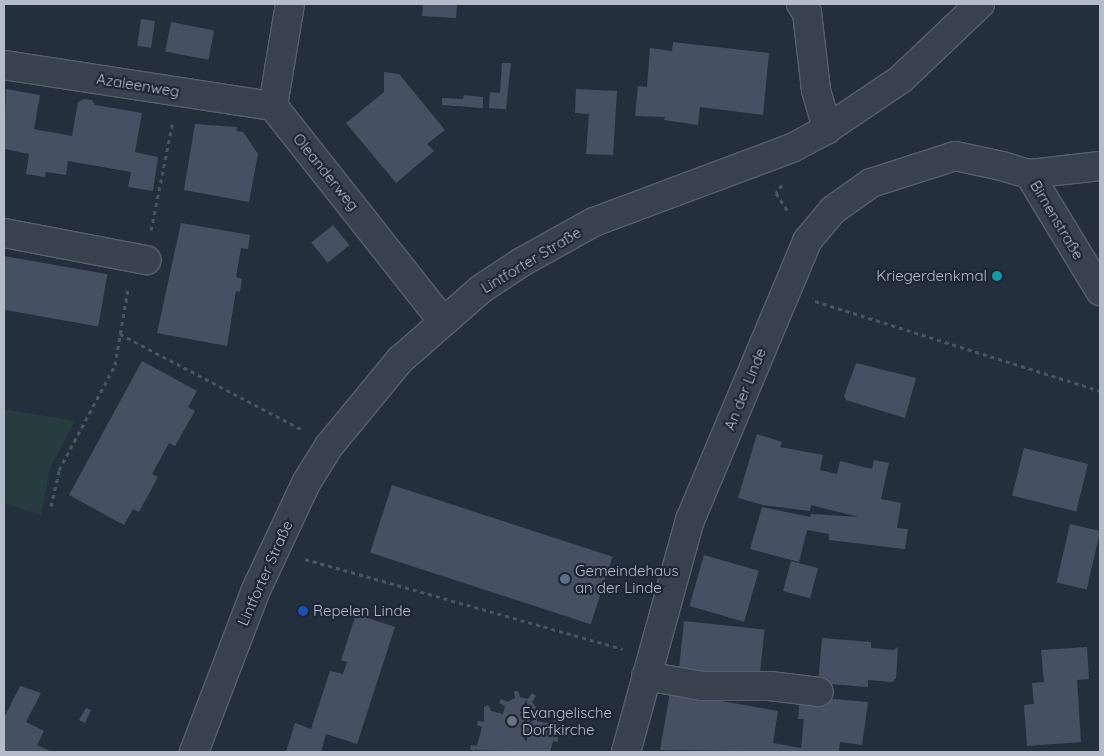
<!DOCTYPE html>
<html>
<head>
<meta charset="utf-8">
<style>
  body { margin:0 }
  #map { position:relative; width:1104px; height:756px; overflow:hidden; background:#242f3e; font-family:Quicksand,sans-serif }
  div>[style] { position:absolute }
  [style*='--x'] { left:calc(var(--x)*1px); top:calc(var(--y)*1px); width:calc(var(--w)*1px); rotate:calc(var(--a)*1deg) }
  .green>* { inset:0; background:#263c3f }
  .building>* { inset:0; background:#455162; transform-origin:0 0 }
  .path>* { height:3px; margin-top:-1.5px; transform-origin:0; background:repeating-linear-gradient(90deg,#44595c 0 4px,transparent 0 8px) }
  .roads { filter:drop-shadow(1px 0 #565f6c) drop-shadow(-1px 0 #565f6c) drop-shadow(0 1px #565f6c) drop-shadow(0 -1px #565f6c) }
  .minor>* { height:28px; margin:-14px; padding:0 14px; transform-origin:14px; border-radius:14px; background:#38414e }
  .dots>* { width:14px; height:14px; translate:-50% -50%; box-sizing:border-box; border:2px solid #1d2633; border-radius:50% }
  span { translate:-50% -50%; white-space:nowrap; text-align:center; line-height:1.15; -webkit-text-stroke:4.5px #1d2633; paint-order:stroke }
  .street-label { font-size:15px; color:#b4bcc9 }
  .poi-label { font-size:15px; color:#b4bcc9 }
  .right { translate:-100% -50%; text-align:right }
  .left { translate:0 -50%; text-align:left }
  .frame { position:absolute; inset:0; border:5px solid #b4bcc9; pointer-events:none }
</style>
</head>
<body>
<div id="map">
  <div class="green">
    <div style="clip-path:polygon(4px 409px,75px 421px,50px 468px,41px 515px,4px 503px)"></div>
  </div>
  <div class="building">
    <div style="clip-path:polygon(423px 4px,457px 4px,456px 18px,422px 16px)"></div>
    <div style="left:141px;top:19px;width:14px;height:27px;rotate:8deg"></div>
    <div style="left:171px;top:22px;width:44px;height:30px;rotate:11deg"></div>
    <div style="clip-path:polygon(673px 42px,769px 53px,763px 115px,700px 107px,698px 125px,664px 120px,665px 117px,635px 116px,638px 86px,647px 87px,650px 48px,672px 51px)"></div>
    <div style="clip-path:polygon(502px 63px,511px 63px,506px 109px,489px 108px,490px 92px,500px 93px)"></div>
    <div style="clip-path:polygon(384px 72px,399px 74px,445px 130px,427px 144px,434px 151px,396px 183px,346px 123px,384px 92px)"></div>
    <div style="clip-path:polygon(6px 89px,40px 95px,34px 129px,72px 136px,78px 102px,84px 99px,92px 100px,95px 105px,142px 113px,135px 152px,158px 157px,153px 191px,128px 187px,131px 172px,68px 161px,66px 175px,46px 172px,45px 177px,26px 174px,29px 154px,4px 149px)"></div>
    <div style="clip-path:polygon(576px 89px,617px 91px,613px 155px,586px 154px,589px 114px,575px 113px)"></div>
    <div style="clip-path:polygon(464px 95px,483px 97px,483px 108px,442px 105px,442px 98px,463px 99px)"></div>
    <div style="clip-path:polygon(195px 124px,237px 127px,236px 131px,243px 132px,258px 154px,249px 202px,184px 190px)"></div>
    <div style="clip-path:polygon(181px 223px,250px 235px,248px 249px,241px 248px,236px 277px,242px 279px,240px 292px,236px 291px,227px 346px,157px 333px)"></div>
    <div style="left:333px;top:225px;width:26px;height:28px;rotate:51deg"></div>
    <div style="left:4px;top:256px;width:105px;height:53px;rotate:10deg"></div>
    <div style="clip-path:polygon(142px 361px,197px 391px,188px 407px,195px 411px,175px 446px,169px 443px,152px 474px,158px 477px,139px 512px,133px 509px,124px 525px,69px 495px)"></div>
    <div style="clip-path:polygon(856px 363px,916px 378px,905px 418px,846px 400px,844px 396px)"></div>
    <div style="clip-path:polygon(757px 434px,782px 442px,780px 447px,823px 455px,820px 470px,837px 474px,840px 461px,872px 469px,874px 460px,889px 463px,881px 499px,901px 503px,897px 528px,908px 529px,905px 549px,829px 540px,829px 534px,807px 530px,799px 562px,750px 549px,762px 507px,810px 517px,811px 514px,859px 517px,811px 505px,810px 511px,763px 505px,738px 498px)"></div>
    <div style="left:1024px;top:448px;width:66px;height:49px;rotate:14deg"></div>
    <div style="left:392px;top:485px;width:232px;height:71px;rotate:18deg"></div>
    <div style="left:1070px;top:524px;width:31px;height:60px;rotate:13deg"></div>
    <div style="left:704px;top:555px;width:57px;height:53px;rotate:16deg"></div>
    <div style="left:791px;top:561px;width:28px;height:31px;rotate:15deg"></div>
    <div style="clip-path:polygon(356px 614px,395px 627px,357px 744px,326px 734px,321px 752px,286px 752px,295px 723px,311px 729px,330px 671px,343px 674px,347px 662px,341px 660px)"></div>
    <div style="left:684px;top:621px;width:81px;height:49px;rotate:6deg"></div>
    <div style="clip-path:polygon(822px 638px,871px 642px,871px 648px,894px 650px,898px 647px,896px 678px,892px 682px,868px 680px,868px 687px,818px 683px)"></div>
    <div style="clip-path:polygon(1087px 647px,1089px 679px,1077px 680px,1081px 742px,1027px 746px,1024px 705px,1034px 704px,1032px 683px,1044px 682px,1041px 650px)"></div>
    <div style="clip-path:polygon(20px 686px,41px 693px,26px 722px,44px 731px,37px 745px,52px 752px,4px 752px,4px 718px)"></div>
    <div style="clip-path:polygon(514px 691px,518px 691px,520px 697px,528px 699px,532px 693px,536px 696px,532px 702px,537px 709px,544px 707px,545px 711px,538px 713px,537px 721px,551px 724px,556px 719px,559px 722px,554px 736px,558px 737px,558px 742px,553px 741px,550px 752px,470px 750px,471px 745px,477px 746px,482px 727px,477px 725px,478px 721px,484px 722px,484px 707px,488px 705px,491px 711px,503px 714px,505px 706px,499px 703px,501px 699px,508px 702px,515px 698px)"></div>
    <div style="clip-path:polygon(670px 692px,778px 711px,773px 743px,801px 748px,804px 719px,798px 719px,800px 696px,868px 702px,862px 745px,840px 742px,839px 752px,660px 750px)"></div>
    <div style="clip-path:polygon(86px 708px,91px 710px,85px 723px,79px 720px)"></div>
  </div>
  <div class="path">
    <div style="--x:782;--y:185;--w:10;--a:127"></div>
    <div style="--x:776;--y:193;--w:24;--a:57"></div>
    <div style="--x:151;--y:230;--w:111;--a:-78.6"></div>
    <div style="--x:815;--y:301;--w:299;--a:17.5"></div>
    <div style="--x:120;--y:334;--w:207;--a:27.7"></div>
    <div style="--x:51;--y:506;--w:37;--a:-77"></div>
    <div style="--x:59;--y:470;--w:119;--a:-61.9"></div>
    <div style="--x:115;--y:365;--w:77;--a:-80.3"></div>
    <div style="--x:305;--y:559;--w:330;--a:15.8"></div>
  </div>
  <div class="roads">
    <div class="minor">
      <div style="--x:290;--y:4;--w:103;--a:99.5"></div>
      <div style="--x:273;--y:106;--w:273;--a:51.7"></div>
      <div style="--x:801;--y:4;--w:11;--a:56"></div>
      <div style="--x:807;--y:13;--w:78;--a:83.3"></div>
      <div style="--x:816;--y:90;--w:41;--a:74.2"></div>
      <div style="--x:4;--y:65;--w:272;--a:8.7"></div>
      <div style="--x:1029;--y:174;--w:71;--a:-6.4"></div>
      <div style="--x:4;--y:233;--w:145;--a:10.8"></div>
      <div style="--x:646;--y:676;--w:57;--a:10.1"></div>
      <div style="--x:702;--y:686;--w:68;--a:0"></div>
      <div style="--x:770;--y:686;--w:49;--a:7"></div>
      <div style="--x:194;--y:752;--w:171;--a:-69.1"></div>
      <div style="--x:255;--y:592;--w:120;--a:-64.9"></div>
      <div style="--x:306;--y:483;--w:44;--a:-58.1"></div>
      <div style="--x:329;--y:446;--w:112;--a:-50.5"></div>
      <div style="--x:400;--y:360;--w:108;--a:-41.2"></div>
      <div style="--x:481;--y:289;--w:49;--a:-33.4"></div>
      <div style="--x:522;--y:262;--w:82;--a:-29.1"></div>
      <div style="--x:594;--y:222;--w:211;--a:-20.5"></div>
      <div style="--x:792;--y:148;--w:40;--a:-28"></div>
      <div style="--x:827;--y:129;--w:89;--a:-34"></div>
      <div style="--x:901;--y:79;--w:109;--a:-43.5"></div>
      <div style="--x:626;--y:752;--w:241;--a:-74.6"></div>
      <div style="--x:690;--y:520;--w:303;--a:-67.2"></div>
      <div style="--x:807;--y:241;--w:40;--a:-50"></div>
      <div style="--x:833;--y:210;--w:47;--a:-35.4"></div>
      <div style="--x:871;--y:183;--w:88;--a:-17.8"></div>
      <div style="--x:955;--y:156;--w:48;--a:12"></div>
      <div style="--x:1002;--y:166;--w:28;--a:17"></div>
      <div style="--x:1029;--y:174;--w:137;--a:58.7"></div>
    </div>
  </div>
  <div class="dots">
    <div style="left:997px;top:276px;background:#0f9aa8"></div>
    <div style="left:565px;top:579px;background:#5c6f8a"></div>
    <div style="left:303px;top:611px;background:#1a4fb4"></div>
    <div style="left:512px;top:721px;background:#6b7280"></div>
  </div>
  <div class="street-label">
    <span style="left:138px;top:85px;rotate:9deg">Azaleenweg</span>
    <span style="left:326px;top:172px;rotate:51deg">Oleanderweg</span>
    <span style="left:1057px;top:220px;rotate:59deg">Birnenstraße</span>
    <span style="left:531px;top:260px;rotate:-31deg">Lintforter Straße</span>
    <span style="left:745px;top:389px;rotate:-68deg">An der Linde</span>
    <span style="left:265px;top:573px;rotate:-66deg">Lintforter Straße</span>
  </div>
  <div class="poi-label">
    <span class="right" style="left:987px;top:276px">Kriegerdenkmal</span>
    <span class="left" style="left:575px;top:579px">Gemeindehaus<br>an der Linde</span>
    <span class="left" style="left:313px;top:611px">Repelen Linde</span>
    <span class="left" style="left:522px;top:721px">Evangelische<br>Dorfkirche</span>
  </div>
  <div class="frame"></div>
</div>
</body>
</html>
